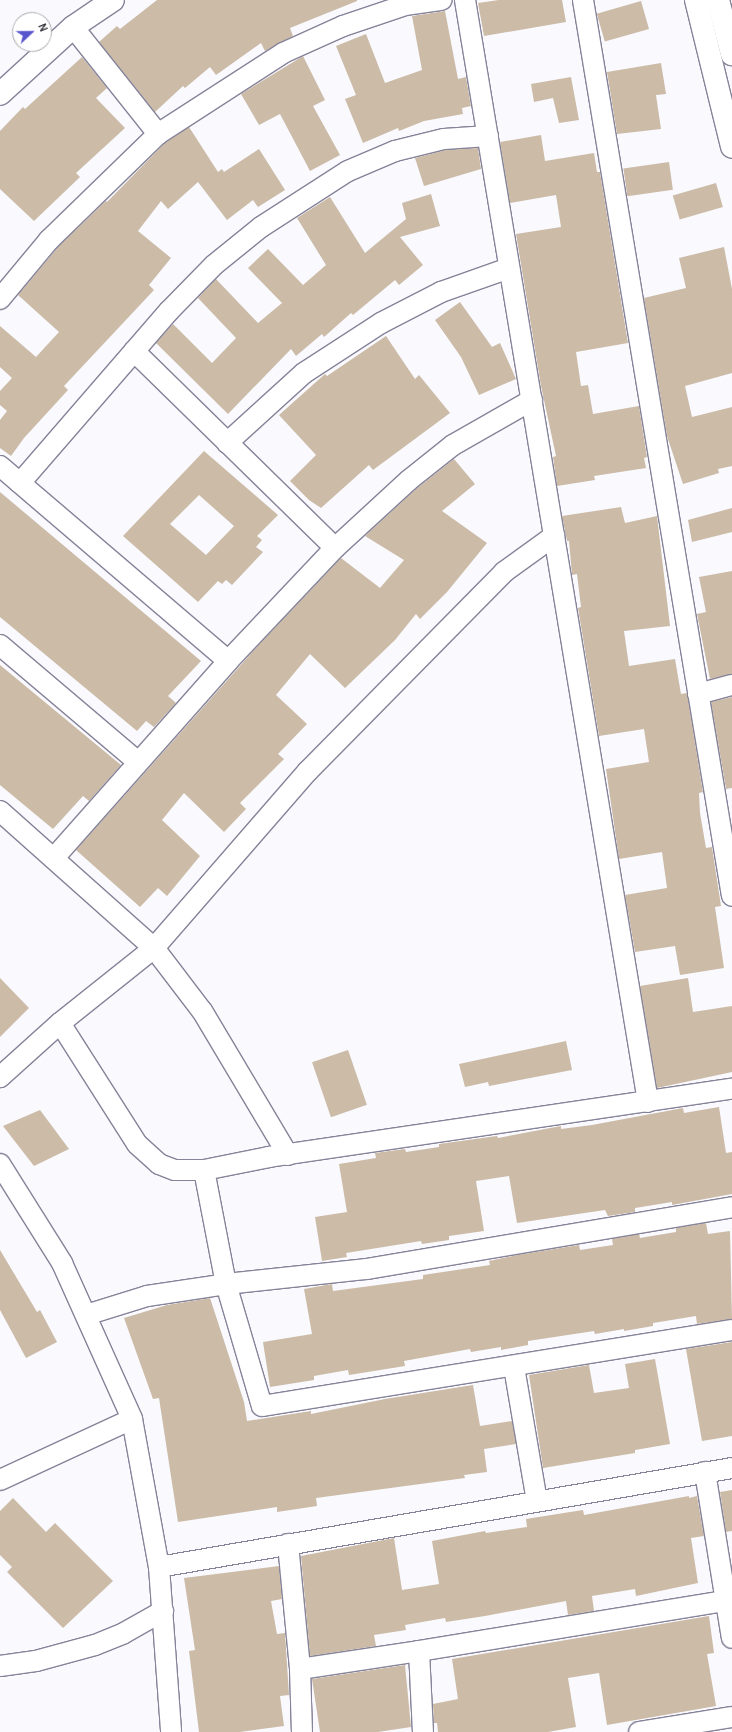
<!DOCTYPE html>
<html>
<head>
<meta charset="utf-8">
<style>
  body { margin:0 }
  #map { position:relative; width:732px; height:1732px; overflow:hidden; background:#f9f9fe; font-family:Karla,sans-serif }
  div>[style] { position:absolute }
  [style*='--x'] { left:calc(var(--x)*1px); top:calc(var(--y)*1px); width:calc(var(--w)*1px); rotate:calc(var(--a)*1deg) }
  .building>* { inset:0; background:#cbbba7; transform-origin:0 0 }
  .roads { filter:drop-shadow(1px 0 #868399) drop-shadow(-1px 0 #868399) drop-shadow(0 1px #868399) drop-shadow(0 -1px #868399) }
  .minor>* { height:20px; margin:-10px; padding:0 10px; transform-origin:10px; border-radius:10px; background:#fff }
  .tertiary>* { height:22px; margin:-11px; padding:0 11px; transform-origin:11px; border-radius:11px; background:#fff }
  span { translate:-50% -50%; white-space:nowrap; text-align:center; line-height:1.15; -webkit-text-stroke:3.5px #fff; paint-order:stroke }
  .north { position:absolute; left:12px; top:12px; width:40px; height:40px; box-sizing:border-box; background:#fff; border:1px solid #abaaae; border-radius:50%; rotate:68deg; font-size:11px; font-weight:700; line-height:16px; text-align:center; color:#2c2b34 }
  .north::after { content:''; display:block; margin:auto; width:14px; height:18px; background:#5955cd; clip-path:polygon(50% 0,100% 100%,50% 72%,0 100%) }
</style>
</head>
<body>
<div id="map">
  <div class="building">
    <div style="clip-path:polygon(157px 0,357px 0,357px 1px,290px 28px,293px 36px,265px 51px,261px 43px,216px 75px,210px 67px,185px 88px,183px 86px,155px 112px,99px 42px,117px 26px,120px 29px)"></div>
    <div style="clip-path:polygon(499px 0,562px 0,566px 22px,484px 36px,478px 3px)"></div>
    <div style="left:641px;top:1px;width:29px;height:46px;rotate:74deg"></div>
    <div style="clip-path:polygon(445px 11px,458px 79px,466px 77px,471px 106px,462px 108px,463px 114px,424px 121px,399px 131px,398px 128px,363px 143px,345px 99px,356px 95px,336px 46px,366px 34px,385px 83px,422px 70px,412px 16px)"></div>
    <div style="clip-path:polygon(303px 56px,325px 100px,313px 106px,340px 155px,310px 171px,280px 114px,259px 125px,241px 94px)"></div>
    <div style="clip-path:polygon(82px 57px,107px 88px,96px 98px,125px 128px,76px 173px,80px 177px,34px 221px,0 189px,0 131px,23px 107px,25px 109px)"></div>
    <div style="clip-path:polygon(661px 63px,666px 94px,656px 95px,661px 129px,617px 134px,607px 72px)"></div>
    <div style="clip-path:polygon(571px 77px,579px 120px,559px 123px,553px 98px,534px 102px,531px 84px)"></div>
    <div style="clip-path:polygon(189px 127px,218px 172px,222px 169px,224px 172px,259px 149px,285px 190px,258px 207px,253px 200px,227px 220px,198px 182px,168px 209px,161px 201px,138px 231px,171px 258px,149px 285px,154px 290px,64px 386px,68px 390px,24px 438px,11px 456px,0 448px,0 420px,7px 411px,0 405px,0 391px,12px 378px,0 367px,0 326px,36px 357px,59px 332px,18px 295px,59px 246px,106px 201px,107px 202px,165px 143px)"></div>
    <div style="clip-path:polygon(541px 135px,545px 161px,594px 153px,597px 172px,600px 172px,628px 343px,576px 352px,581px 386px,588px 385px,593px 414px,639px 406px,647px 457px,644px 458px,646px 468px,594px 476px,595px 480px,557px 486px,553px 457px,556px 456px,541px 386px,516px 234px,561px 227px,556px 195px,510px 203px,500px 142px)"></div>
    <div style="clip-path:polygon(478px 148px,481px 169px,424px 186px,415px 158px,446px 150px)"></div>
    <div style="left:669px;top:162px;width:28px;height:46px;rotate:82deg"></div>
    <div style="left:716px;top:183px;width:25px;height:45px;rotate:74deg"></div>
    <div style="clip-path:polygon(431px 194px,440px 226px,400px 237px,423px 265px,399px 285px,395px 280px,353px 315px,351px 313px,324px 337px,322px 334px,296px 356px,291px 349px,228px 414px,156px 343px,173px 324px,212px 363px,236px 338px,198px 298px,216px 279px,258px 323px,282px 303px,248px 268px,268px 249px,303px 285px,326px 265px,297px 218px,330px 197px,365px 253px,406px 219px,402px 203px)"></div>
    <div style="clip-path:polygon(724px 247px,732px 289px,732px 373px,685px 386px,692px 417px,732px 407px,732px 466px,718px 469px,719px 473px,683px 484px,667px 436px,644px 298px,686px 288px,679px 258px)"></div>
    <div style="clip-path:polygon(460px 302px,492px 347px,500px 343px,516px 379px,479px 395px,461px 357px,435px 320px)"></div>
    <div style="clip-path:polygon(386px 336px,415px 379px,419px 375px,450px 413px,373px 470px,369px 465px,321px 508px,309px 500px,290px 481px,316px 455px,279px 415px,325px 374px,327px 376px)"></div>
    <div style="clip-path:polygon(evenodd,204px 451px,278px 515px,257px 536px,262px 540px,256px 547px,263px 552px,232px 585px,226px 580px,222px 584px,218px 581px,198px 602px,123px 536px,204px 451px,199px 495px,234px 526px,206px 555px,170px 524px,199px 495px)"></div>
    <div style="clip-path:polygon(454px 459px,475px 484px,442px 511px,487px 543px,447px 592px,420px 619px,416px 614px,395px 640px,345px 688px,310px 654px,276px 695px,307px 724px,278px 754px,284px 759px,240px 803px,246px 809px,224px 832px,184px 793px,162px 820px,200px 856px,167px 896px,158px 888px,140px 907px,76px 850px,256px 648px,341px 558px,380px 588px,404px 560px,365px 536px,416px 489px)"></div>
    <div style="clip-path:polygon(0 492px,201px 661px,168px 696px,176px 703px,154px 727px,146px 721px,137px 731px,0 617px)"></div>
    <div style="clip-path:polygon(621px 507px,625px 523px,657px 516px,670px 626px,624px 631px,629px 666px,675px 659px,681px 694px,687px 693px,703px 792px,699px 793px,700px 813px,706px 848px,712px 847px,721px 906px,715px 907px,724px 968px,680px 975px,675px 946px,635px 952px,625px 895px,667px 888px,662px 852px,619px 859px,606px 769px,649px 762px,644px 729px,599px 736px,578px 608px,581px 607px,577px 574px,572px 575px,569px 541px,567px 541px,562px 516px)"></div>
    <div style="clip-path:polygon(732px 508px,732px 532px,692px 542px,688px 520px)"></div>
    <div style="clip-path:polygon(732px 571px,732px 674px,710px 679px,697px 614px,706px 612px,699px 577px)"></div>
    <div style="clip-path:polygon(0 665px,121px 765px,89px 801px,83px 796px,53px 829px,0 785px)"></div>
    <div style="clip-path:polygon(732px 697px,732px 788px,726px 789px,711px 702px)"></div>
    <div style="clip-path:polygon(0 978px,29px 1008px,0 1037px)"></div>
    <div style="clip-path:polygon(688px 978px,693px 1012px,732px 1006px,732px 1072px,657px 1088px,640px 986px)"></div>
    <div style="clip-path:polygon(566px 1041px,572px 1070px,489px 1086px,488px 1082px,465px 1087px,459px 1064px)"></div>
    <div style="left:348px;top:1050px;width:58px;height:38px;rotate:71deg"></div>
    <div style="clip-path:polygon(719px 1107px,726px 1153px,732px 1152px,732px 1194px,672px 1205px,672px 1202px,635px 1208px,635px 1212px,608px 1216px,605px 1210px,517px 1223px,509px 1176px,476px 1181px,484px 1231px,449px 1236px,449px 1240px,422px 1244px,421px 1241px,346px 1253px,347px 1257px,322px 1261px,315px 1217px,347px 1212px,339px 1164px,376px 1158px,375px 1153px,405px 1149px,406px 1152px,439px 1147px,439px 1144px,497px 1136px,498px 1138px,561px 1126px,561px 1129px,592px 1125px,683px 1108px,684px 1113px)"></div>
    <div style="clip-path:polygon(40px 1110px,69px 1149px,34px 1166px,3px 1126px)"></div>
    <div style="clip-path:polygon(706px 1223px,708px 1234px,730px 1231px,732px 1319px,697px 1324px,696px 1316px,653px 1323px,653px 1326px,624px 1331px,624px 1329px,595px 1334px,594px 1331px,528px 1341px,528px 1345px,501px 1350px,501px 1347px,471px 1352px,470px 1349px,404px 1361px,405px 1366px,349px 1375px,348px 1370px,314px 1376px,314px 1380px,270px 1387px,263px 1342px,312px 1334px,304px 1289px,332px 1284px,333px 1291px,423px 1279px,423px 1275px,490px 1265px,489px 1261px,517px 1255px,579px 1245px,580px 1250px,613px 1245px,612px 1239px,639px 1234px,640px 1238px,676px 1232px,676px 1228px)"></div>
    <div style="clip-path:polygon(0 1250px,37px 1312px,40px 1310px,57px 1342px,26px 1358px,0 1310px)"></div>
    <div style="clip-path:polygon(210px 1298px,244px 1402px,247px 1421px,311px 1411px,311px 1414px,385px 1399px,473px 1385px,480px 1426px,512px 1421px,516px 1444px,484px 1449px,487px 1472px,464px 1475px,465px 1478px,316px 1498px,317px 1506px,277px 1512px,277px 1507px,178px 1522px,159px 1398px,153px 1399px,124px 1318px,167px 1305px)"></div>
    <div style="clip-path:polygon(732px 1342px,732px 1436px,702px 1441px,686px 1349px)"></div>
    <div style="clip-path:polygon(655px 1359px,670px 1444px,635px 1450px,635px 1453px,543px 1468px,529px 1375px,589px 1365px,594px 1393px,629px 1388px,625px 1364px)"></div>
    <div style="clip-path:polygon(732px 1490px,732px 1531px,726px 1532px,720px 1492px)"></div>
    <div style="clip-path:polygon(689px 1496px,689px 1498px,697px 1496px,704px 1536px,691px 1538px,698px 1583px,636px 1596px,635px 1589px,592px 1596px,594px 1611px,568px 1615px,566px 1601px,485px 1616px,446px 1622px,445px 1618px,405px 1625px,406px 1630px,374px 1635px,376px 1646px,310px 1656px,301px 1556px,394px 1538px,402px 1590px,439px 1584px,432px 1541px,485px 1531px,486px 1533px,527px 1527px,526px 1519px,583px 1510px,584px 1515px)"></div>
    <div style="clip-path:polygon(13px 1498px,46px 1532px,55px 1523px,113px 1581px,63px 1628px,7px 1572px,12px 1567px,0 1555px,0 1511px)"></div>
    <div style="clip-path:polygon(279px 1566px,282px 1599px,271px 1601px,277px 1634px,285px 1633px,289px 1695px,280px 1696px,284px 1726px,240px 1732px,199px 1732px,189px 1651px,195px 1650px,184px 1578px)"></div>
    <div style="clip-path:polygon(709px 1616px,714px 1653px,707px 1654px,716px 1706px,607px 1725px,599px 1673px,568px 1678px,576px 1727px,548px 1732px,438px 1732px,437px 1723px,434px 1723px,433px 1704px,458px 1699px,452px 1659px)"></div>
    <div style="clip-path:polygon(405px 1665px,411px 1727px,378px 1732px,320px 1732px,312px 1679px)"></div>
  </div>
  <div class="roads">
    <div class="minor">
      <div style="--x:465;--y:0;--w:1117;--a:80.57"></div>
      <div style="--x:583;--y:0;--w:908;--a:80.56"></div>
      <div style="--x:73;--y:27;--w:137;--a:51.5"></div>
      <div style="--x:0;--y:299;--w:77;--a:-50.3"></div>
      <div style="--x:49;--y:240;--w:152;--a:-44.2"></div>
      <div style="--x:158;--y:134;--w:149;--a:-32.9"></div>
      <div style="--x:283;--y:53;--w:66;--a:-24.2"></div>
      <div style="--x:343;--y:26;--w:65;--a:-18.7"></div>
      <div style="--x:405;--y:5;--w:37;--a:-8"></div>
      <div style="--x:134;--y:351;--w:281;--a:44.4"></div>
      <div style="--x:335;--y:548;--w:100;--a:-42.6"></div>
      <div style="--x:409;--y:480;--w:56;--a:-38.5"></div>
      <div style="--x:453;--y:445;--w:91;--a:-29.7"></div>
      <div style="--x:227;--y:443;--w:104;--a:-42.3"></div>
      <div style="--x:304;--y:373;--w:92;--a:-33"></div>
      <div style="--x:381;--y:323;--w:68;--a:-27.3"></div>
      <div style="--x:441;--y:292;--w:72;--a:-19.4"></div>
      <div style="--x:0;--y:466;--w:300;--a:40.5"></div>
      <div style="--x:20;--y:483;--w:228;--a:-49.1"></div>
      <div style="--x:169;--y:311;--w:64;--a:-45.6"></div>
      <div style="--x:214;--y:265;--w:60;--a:-39"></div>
      <div style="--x:261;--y:227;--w:103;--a:-32.8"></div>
      <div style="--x:348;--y:171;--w:51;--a:-23.1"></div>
      <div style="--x:395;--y:151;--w:50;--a:-13.8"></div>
      <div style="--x:444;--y:139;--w:44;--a:-3.9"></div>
      <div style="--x:0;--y:645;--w:180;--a:40.3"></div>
      <div style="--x:698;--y:694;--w:35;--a:-15"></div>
      <div style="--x:0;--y:811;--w:206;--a:41.7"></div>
      <div style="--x:154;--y:948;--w:120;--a:141.4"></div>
      <div style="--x:60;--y:1023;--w:81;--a:138"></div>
      <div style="--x:54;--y:858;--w:263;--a:-48.5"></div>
      <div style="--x:228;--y:661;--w:156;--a:-46.6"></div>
      <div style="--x:60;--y:1023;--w:143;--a:57.5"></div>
      <div style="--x:137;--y:1144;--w:30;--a:42"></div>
      <div style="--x:159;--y:1164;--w:17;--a:21"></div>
      <div style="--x:175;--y:1170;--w:29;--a:0"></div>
      <div style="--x:204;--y:1170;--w:66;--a:-11.3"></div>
      <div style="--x:269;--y:1157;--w:468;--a:-8.4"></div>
      <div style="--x:288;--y:1155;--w:168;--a:-120.8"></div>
      <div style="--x:202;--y:1011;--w:79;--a:-127.3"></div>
      <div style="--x:154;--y:948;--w:235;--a:-49"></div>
      <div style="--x:308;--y:771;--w:279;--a:-45.4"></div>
      <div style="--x:504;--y:572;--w:62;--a:-35.8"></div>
      <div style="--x:0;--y:1164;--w:117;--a:57.9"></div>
      <div style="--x:62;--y:1263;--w:171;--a:65.8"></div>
      <div style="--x:132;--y:1419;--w:150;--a:79.7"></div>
      <div style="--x:159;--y:1567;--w:165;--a:85.8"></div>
      <div style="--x:204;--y:1170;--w:116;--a:79.1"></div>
      <div style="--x:226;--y:1284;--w:127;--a:73.6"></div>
      <div style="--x:262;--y:1406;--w:476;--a:-9.2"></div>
      <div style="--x:86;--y:1315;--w:64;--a:-17.3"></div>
      <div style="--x:147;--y:1296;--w:80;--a:-8.6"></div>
      <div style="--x:226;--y:1284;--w:142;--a:-6.1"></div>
      <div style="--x:367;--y:1269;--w:370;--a:-9.6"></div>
      <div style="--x:514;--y:1367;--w:136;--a:80.3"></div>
      <div style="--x:705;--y:1472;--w:168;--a:80.8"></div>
      <div style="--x:0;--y:1480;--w:145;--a:-24.8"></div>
      <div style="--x:288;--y:1544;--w:126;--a:84.5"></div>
      <div style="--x:300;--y:1669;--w:120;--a:-8.6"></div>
      <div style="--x:419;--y:1651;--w:81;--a:87.2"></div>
      <div style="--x:159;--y:1567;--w:581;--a:-9.8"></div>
      <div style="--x:419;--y:1651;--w:311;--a:-9.3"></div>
      <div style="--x:0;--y:1666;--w:36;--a:-8"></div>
      <div style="--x:36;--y:1661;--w:61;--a:-15.2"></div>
      <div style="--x:95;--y:1645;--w:31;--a:-22"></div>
      <div style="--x:124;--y:1633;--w:45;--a:-29.4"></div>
      <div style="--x:300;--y:1669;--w:63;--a:88.2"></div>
      <div style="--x:639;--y:1732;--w:94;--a:-9.2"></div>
    </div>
    <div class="tertiary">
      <div style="--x:696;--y:0;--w:151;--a:76.2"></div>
      <div style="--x:718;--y:0;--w:56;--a:75.5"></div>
      <div style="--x:0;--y:94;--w:99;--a:-42.5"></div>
      <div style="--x:73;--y:27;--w:48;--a:-34"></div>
    </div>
  </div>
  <div class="north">N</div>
</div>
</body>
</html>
